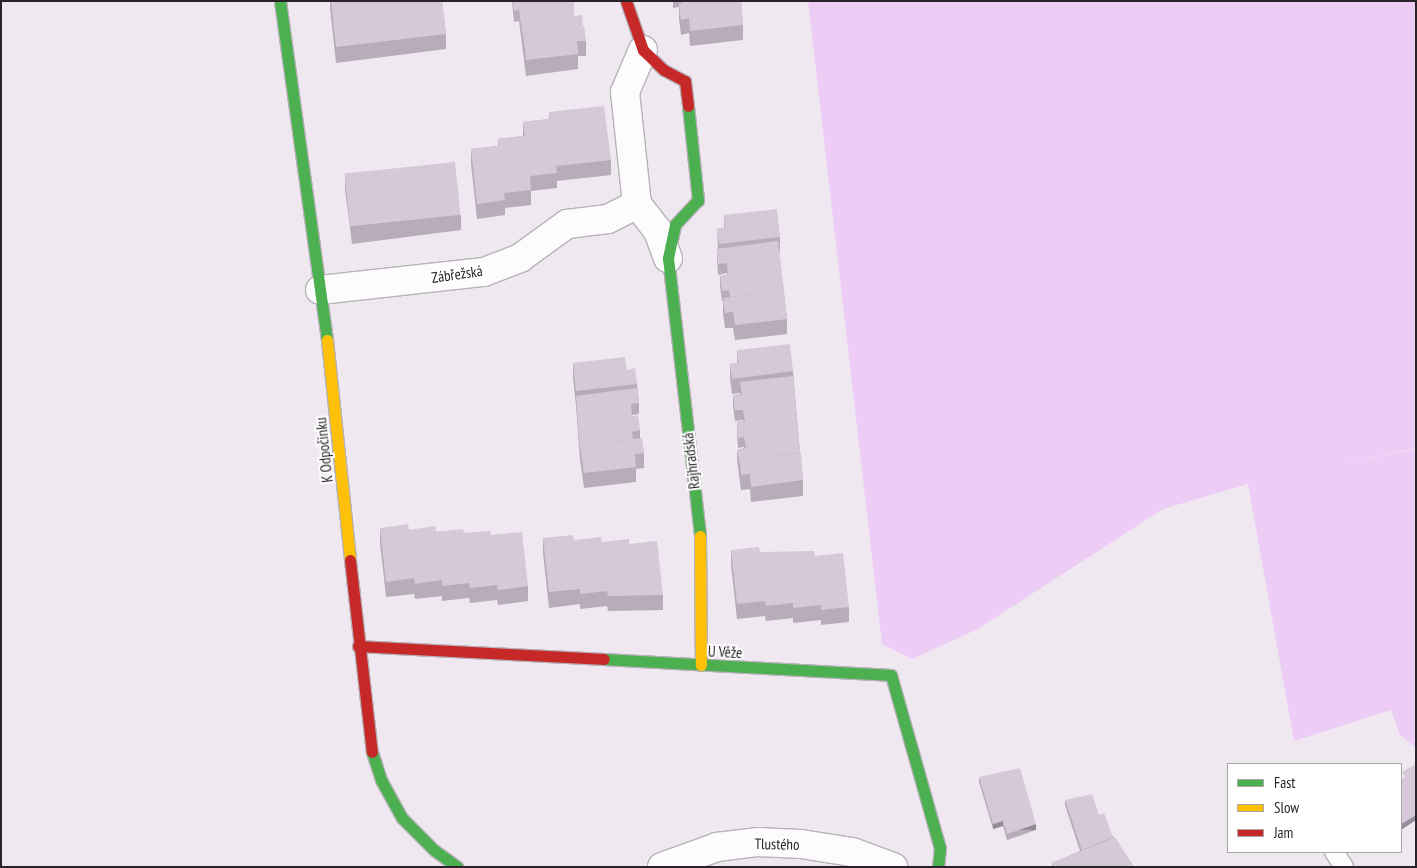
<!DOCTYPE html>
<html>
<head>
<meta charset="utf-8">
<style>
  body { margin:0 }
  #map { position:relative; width:1417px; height:868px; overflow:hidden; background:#efe8f0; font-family:"PT Sans Narrow",sans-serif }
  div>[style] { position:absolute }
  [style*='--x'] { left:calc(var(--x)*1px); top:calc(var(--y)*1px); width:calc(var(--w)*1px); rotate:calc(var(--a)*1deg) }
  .green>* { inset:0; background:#edcdf6 }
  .roads { filter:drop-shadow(1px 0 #b6b2b7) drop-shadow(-1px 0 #b6b2b7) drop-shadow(0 1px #b6b2b7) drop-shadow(0 -1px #b6b2b7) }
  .lane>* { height:18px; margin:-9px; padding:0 9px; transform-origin:9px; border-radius:9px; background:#fdfcfd }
  .street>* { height:28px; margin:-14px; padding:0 14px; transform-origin:14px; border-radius:14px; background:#fdfcfd }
  .fast>* { height:11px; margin:-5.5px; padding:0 5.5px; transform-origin:5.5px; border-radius:5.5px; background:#4caf50 }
  .slow>* { height:11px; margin:-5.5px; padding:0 5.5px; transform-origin:5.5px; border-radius:5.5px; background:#ffc107 }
  .jam>* { height:11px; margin:-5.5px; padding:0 5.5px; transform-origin:5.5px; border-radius:5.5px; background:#c62828 }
  .wall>* { inset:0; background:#b8acbb }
  .shaded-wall>* { inset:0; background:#968c98; transform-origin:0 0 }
  .building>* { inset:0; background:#d6c8d9; transform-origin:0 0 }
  span { translate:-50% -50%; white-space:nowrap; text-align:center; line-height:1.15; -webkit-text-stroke:4px #fff; paint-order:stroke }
  .street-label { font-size:15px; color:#272328 }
  .frame { position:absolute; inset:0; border:2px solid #272328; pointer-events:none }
  .legend { position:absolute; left:1227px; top:763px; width:175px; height:90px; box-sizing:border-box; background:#fff; border:1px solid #a9a7a9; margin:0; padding:6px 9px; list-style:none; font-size:15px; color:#272328 }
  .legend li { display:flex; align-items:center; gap:10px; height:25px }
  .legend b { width:25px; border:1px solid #a9a7a9 }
</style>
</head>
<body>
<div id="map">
  <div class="green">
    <div style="clip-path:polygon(808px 1px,1416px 1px,1416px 448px,1331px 466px,1416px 449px,1416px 748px,1400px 735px,1391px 710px,1294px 741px,1248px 484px,1163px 509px,978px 629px,912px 659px,882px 644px)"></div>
  </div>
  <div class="roads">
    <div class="lane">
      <div style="--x:1334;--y:852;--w:18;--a:56"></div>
    </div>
    <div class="street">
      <div style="--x:643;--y:50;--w:46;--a:113.2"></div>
      <div style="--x:625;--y:92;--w:113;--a:83.9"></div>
      <div style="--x:637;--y:204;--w:34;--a:52"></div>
      <div style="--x:658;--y:231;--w:29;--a:70"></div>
      <div style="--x:320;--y:290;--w:165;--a:-6.3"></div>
      <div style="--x:484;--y:272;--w:39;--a:-21"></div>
      <div style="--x:520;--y:258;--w:58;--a:-35.9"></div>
      <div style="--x:567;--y:224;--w:41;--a:-7"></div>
      <div style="--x:608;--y:219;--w:33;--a:-27"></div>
      <div style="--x:662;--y:867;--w:59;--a:-20"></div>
      <div style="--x:717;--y:847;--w:40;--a:-7.1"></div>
      <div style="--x:757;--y:842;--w:44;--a:2.6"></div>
      <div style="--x:801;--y:844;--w:52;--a:8.9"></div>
      <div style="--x:852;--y:852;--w:44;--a:20.1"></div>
    </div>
    <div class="fast">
      <div style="--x:280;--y:1;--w:342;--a:82.1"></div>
      <div style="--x:688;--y:106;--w:95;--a:83.9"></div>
      <div style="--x:698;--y:200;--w:34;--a:133"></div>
      <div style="--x:675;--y:225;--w:34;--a:102"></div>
      <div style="--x:668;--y:258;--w:280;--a:83.4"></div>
      <div style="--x:604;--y:659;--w:287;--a:3.2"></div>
      <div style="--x:891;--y:675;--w:180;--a:74.2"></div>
      <div style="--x:940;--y:848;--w:19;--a:96"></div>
      <div style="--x:372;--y:752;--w:29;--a:72"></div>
      <div style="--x:381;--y:780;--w:43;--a:61.1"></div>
      <div style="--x:402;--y:818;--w:45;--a:45"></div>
      <div style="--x:434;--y:850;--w:29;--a:36"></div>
    </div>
    <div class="slow">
      <div style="--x:327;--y:340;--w:221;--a:84"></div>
      <div style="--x:700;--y:536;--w:129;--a:89.6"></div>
    </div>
    <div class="jam">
      <div style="--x:626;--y:1;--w:52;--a:70.9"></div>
      <div style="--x:643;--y:50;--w:29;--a:44"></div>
      <div style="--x:664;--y:70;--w:24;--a:28"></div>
      <div style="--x:685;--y:81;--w:25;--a:83"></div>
      <div style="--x:350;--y:560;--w:193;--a:83.5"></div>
      <div style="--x:358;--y:646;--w:246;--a:3"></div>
    </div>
  </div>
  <div class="wall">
    <div style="clip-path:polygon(330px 1px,442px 1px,446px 34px,446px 49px,336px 63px,330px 8px)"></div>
    <div style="clip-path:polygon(512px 1px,574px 1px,574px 16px,586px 41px,586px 56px,578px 56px,578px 69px,526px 76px,519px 21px,514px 22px)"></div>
    <div style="clip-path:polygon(673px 1px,741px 1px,743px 25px,743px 40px,690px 46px,689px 33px,681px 35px,679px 19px,679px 7px,673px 8px)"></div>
    <div style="clip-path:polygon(549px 112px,611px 160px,611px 175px,557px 181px,557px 188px,531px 191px,531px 205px,505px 208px,505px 215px,477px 219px,471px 164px,471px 149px,498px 146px,498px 139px,523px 136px,523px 122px,549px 119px)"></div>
    <div style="clip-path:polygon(345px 174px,461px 215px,461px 230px,352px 244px,345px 189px)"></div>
    <div style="clip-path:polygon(724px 215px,780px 237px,780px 252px,779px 252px,787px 319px,787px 334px,735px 340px,733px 328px,725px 328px,723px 313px,723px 301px,722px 301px,720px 286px,720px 276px,727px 275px,727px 273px,718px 275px,717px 259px,717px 249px,718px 248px,717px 229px,724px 228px)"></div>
    <div style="clip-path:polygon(737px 350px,793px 371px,800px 453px,803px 480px,803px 496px,751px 502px,750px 489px,741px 490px,737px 460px,737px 450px,744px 448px,744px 447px,738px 448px,737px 433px,737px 422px,743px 421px,743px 420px,735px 421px,733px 406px,733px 395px,740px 394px,740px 393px,732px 394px,730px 379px,730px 364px,737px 363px)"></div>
    <div style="clip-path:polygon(573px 363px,627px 370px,637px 384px,639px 403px,639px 414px,632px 415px,632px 416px,640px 430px,640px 438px,644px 453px,644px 468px,636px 469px,636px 482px,584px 488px,580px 460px,576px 406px,573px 378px)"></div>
    <div style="clip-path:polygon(380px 528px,491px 535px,528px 586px,528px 601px,498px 605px,497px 600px,470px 603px,469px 598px,442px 601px,442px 596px,415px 599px,414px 594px,386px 597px,380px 543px)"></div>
    <div style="clip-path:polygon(543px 538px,629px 544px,663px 595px,663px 610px,608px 611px,607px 606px,580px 609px,580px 604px,549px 608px,543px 553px)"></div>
    <div style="clip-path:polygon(731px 550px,815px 556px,849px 607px,849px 622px,821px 625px,821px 620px,793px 623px,793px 618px,766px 621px,765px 616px,737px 619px,731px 565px)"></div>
    <div style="clip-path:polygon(979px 777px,1036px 830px,1007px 840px,1003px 826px,993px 829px,979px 782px)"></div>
    <div style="clip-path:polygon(1065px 800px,1099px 815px,1113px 837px,1134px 867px,1052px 867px,1052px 863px,1080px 851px,1065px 805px)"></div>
  </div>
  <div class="shaded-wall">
    <div style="clip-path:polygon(1416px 815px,1416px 820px,1401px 830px,1401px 824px)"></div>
    <div style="clip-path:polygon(1003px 821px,1003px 826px,993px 829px,993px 824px)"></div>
    <div style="left:1036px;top:824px;width:6px;height:31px;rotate:90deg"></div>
  </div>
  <div class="building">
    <div style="clip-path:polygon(331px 1px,442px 1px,446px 34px,336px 47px)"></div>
    <div style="clip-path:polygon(513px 1px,574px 1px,574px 16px,582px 15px,583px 26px,523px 33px,523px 37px,519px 10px,514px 11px)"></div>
    <div style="clip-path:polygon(682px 1px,703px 1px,682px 4px)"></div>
    <div style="clip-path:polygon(703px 1px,741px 1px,743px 25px,690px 31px,689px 18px,681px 20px,679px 4px)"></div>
    <div style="clip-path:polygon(584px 26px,586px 41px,577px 41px,578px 54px,526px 60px,523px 33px)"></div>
    <div style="clip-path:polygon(604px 106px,611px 160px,556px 166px,557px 173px,530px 176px,531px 190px,504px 193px,505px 200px,477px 204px,471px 149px,499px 146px,498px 139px,525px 136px,523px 122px,550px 119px,549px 112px)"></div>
    <div style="left:455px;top:162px;width:53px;height:111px;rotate:84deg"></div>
    <div style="clip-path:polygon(777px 209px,780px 237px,719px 244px,717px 229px,725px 228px,724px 215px)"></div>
    <div style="clip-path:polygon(778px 241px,784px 291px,730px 297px,729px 290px,722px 291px,720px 276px,728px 275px,727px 263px,718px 264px,717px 249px)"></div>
    <div style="clip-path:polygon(784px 291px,787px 319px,735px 325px,733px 312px,725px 313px,723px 298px)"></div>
    <div style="clip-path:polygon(790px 344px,793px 371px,732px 379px,730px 364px,738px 363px,737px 350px)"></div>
    <div style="clip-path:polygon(625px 357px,627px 370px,635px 368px,637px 384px,576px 391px,573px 363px)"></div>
    <div style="clip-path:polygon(793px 376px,800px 453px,740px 460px,740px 465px,737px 450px,746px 448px,744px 437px,738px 438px,737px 422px,745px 421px,743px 410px,735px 410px,733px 395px,742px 394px,740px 382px)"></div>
    <div style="clip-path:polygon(637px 388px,639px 403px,631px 404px,632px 416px,638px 415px,640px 430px,632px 432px,633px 439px,580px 445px,580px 450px,576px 396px)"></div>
    <div style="clip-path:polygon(642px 438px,644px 453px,635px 454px,636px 467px,584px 473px,580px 445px)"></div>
    <div style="clip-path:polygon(801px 453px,803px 480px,751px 487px,750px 474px,741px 475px,740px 460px)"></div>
    <div style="clip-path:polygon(408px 524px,409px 530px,435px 526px,436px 532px,463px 529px,464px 533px,491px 531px,491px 535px,522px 532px,528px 586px,498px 590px,497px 585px,470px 588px,469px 583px,442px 586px,442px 580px,415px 584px,414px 578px,386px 582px,380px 528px)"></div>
    <div style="clip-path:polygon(573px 535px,574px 540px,601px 537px,602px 542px,629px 539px,629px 544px,657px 541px,663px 595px,608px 596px,607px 591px,580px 594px,580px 589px,549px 592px,543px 538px)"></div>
    <div style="clip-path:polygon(759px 547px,760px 552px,814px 551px,815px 556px,843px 553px,849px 607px,821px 610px,821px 605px,793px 608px,793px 603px,766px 606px,765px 601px,737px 604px,731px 550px)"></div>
    <div style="clip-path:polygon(1416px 764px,1416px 815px,1401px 824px,1401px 780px,1405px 777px,1402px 772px)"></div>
    <div style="clip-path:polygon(1020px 768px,1036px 824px,1007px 834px,1003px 821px,993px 824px,979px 777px)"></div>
    <div style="clip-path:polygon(1092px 794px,1099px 815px,1104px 813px,1113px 837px,1082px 850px,1065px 800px)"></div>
    <div style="clip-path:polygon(1115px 837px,1134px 867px,1054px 867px,1052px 863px)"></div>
  </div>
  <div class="street-label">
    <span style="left:457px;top:274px;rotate:-8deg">Zábřežská</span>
    <span style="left:324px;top:450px;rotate:-96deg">K Odpočinku</span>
    <span style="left:691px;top:461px;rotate:-97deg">Rajhradská</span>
    <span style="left:725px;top:652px;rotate:3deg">U Věže</span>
    <span style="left:777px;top:844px;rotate:1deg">Tlustého</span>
  </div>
  <div class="frame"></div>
  <ul class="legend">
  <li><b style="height:6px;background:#4caf50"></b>Fast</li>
  <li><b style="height:6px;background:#ffc107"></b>Slow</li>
  <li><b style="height:6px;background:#c62828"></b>Jam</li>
  </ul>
</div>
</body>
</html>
